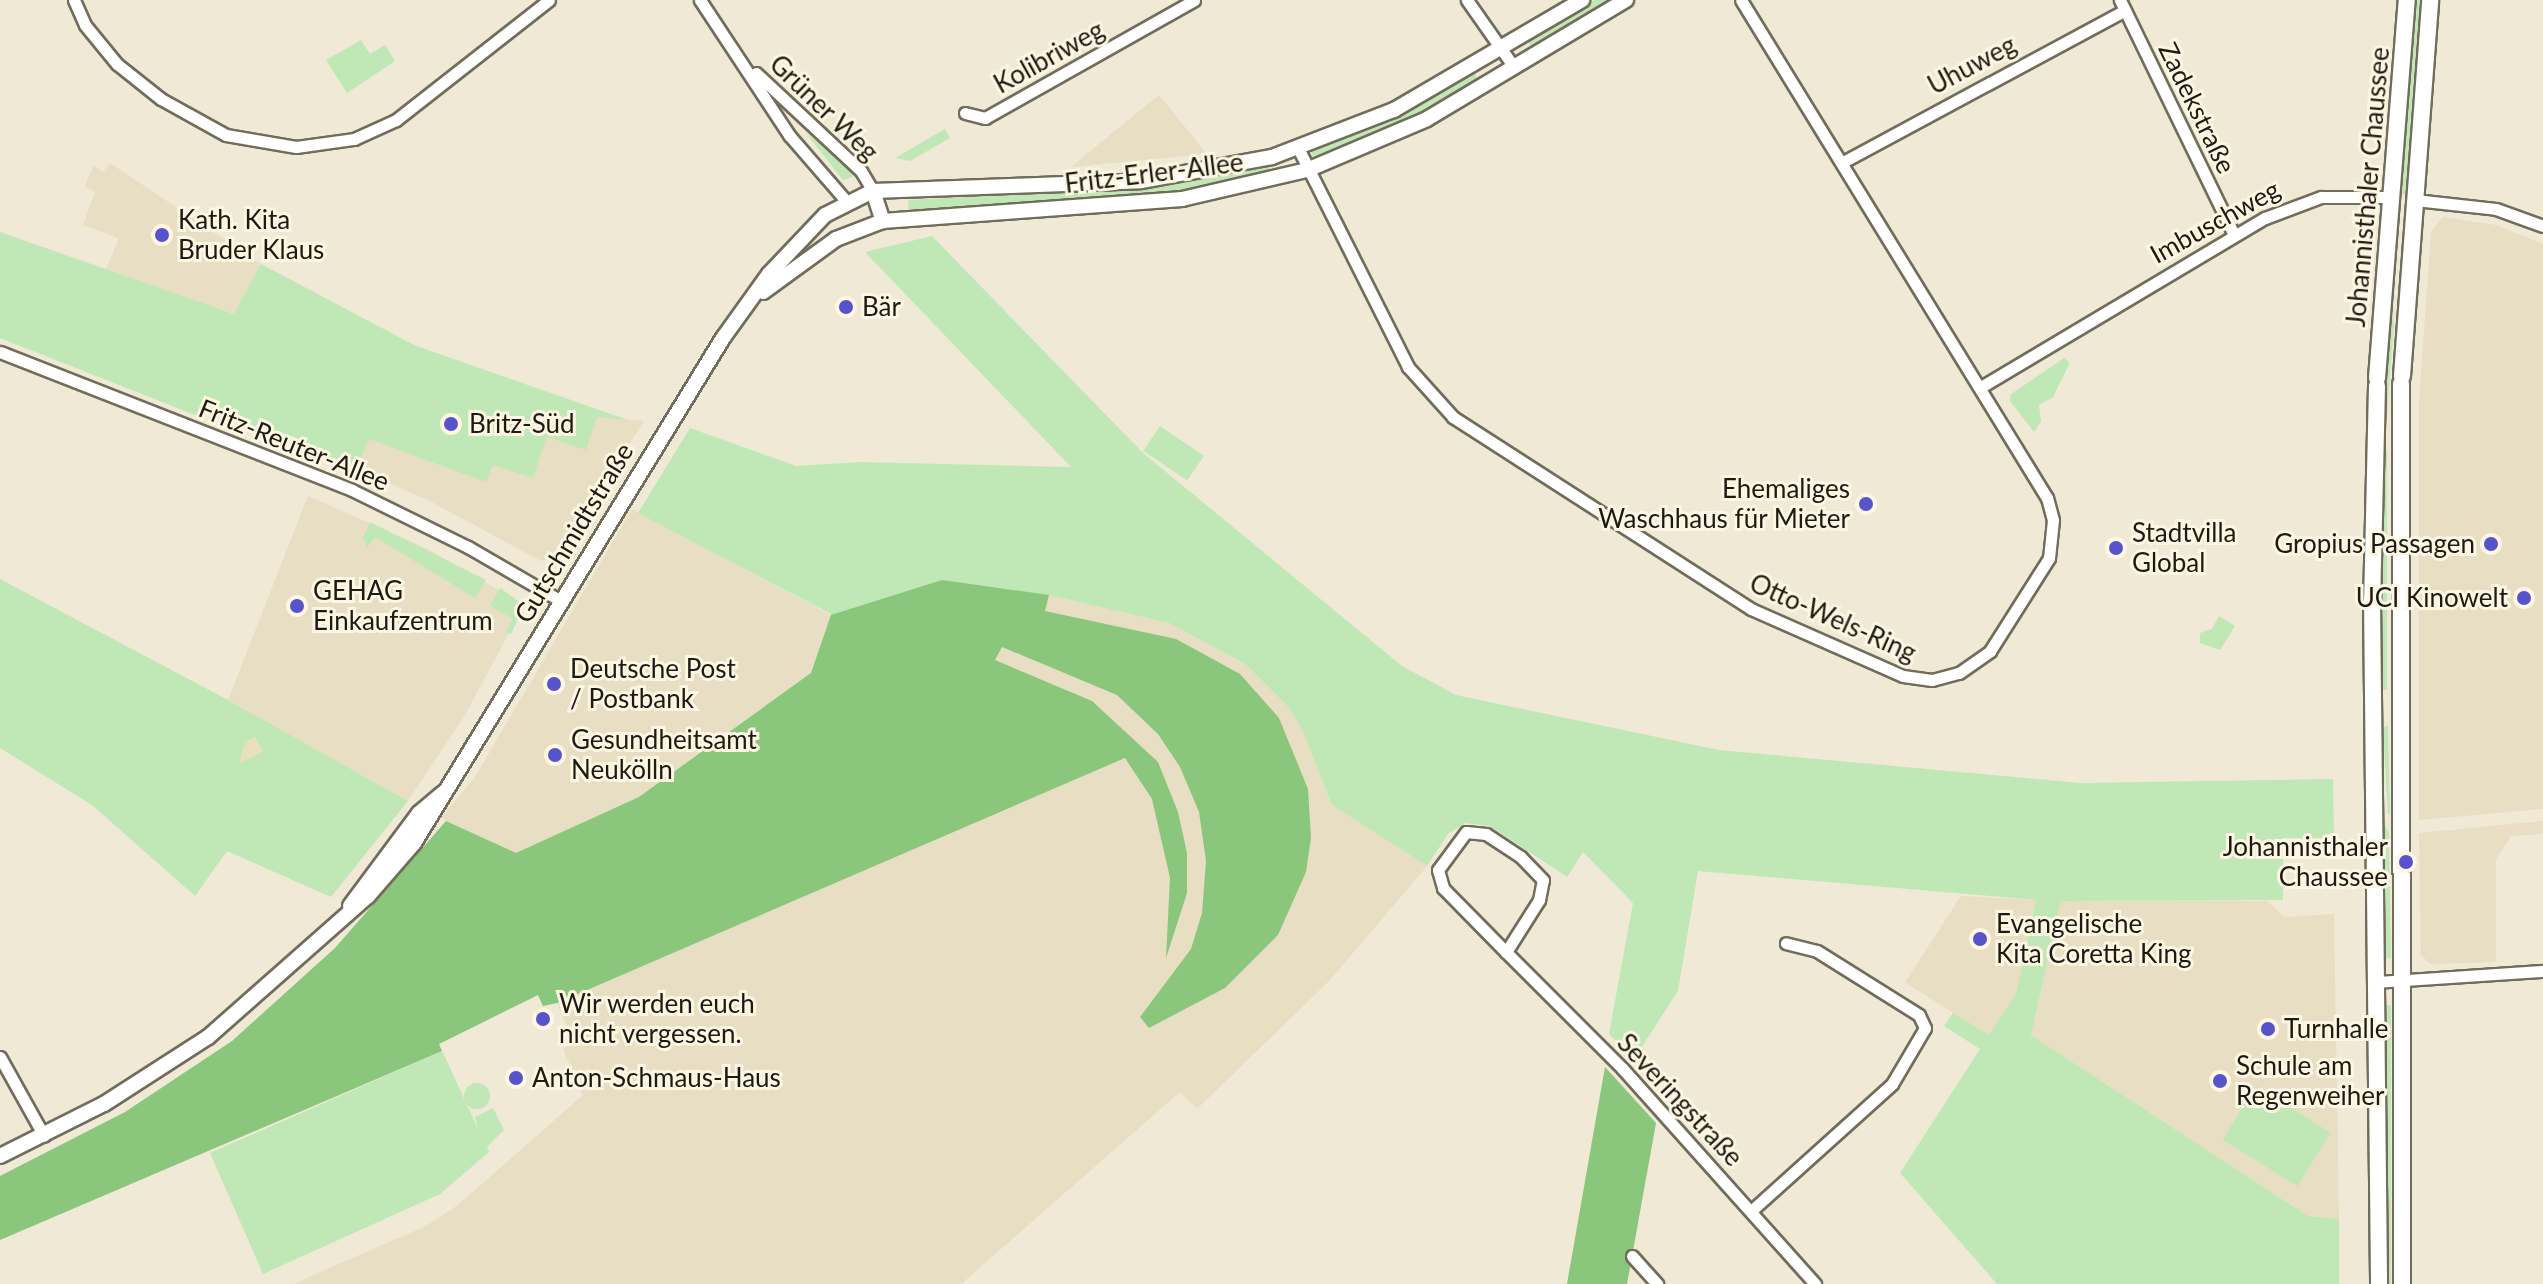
<!DOCTYPE html>
<html>
<head>
<meta charset="utf-8">
<style>
  body { margin:0 }
  #map { position:relative; width:2543px; height:1284px; overflow:hidden; background:#efe9d5; font-family:Lato,sans-serif }
  div>[style] { position:absolute }
  [style*='--x'] { left:calc(var(--x)*1px); top:calc(var(--y)*1px); width:calc(var(--w)*1px); rotate:calc(var(--a)*1deg) }
  .built>* { inset:0; background:#e7dec3 }
  .green>* { inset:0; background:#c0e8b6; transform-origin:0 0 }
  .round { border-radius:50% }
  .forest>* { inset:0; background:#8ac67b }
  .sand>* { inset:0; background:#e9dfba }
  .roads { filter:drop-shadow(2px 0 #726c5b) drop-shadow(-2px 0 #726c5b) drop-shadow(0 2px #726c5b) drop-shadow(0 -2px #726c5b) }
  .minor>* { height:11px; margin:-5.5px; padding:0 5.5px; transform-origin:5.5px; border-radius:5.5px; background:#fff }
  .tertiary>* { height:14px; margin:-7px; padding:0 7px; transform-origin:7px; border-radius:7px; background:#fff }
  .secondary>* { height:16px; margin:-8px; padding:0 8px; transform-origin:8px; border-radius:8px; background:#fff }
  .dots>* { width:22px; height:22px; translate:-50% -50%; box-sizing:border-box; border:4px solid #fdf6e2; border-radius:50% }
  span { translate:-50% -50%; white-space:nowrap; text-align:center; line-height:1.15; -webkit-text-stroke:6px #fdf6e2; paint-order:stroke }
  .street-label { font-size:26px; color:#1d1a13 }
  .poi-label { font-size:26px; color:#1d1a13 }
  .left { translate:0 -50%; text-align:left }
  .right { translate:-100% -50%; text-align:right }
</style>
</head>
<body>
<div id="map">
  <div class="built">
    <div style="clip-path:polygon(1159px 95px,1207px 154px,1071px 167px,1122px 125px)"></div>
    <div style="clip-path:polygon(110px 163px,261px 264px,235px 314px,105px 272px,119px 238px,83px 225px,95px 192px,85px 187px,90px 173px,94px 166px,103px 172px)"></div>
    <div style="clip-path:polygon(2443px 217px,2496px 225px,2543px 244px,2543px 809px,2419px 820px,2419px 402px,2431px 232px)"></div>
    <div style="clip-path:polygon(597px 417px,644px 421px,557px 557px,541px 561px,426px 499px,319px 453px,331px 423px,486px 482px,493px 464px,533px 478px,547px 437px)"></div>
    <div style="clip-path:polygon(308px 496px,428px 549px,524px 605px,465px 715px,408px 801px,228px 700px)"></div>
    <div style="clip-path:polygon(632px 509px,831px 615px,811px 673px,639px 797px,516px 853px,441px 818px,475px 777px)"></div>
    <div style="clip-path:polygon(1049px 595px,1169px 623px,1245px 664px,1290px 709px,1315px 751px,1332px 805px,1427px 866px,1330px 980px,1197px 1109px,1180px 1092px,961px 1284px,293px 1284px,426px 1226px,458px 1205px,583px 1095px,563px 1049px,567px 1046px,560px 1029px,567px 1026px,557px 1003px,1125px 758px,992px 667px,1000px 645px)"></div>
    <div style="clip-path:polygon(2543px 821px,2543px 834px,2511px 836px,2496px 859px,2496px 962px,2430px 964px,2421px 955px,2419px 833px)"></div>
    <div style="clip-path:polygon(1961px 896px,2036px 900px,2016px 994px,1989px 1036px,1905px 982px)"></div>
    <div style="clip-path:polygon(2061px 901px,2267px 901px,2284px 917px,2334px 914px,2339px 1219px,2308px 1216px,2031px 1035px)"></div>
  </div>
  <div class="green">
    <div style="clip-path:polygon(1594px 0,1613px 0,1532px 49px,1527px 40px)"></div>
    <div style="clip-path:polygon(2413px 0,2423px 0,2406px 195px,2398px 192px)"></div>
    <div style="clip-path:polygon(361px 40px,370px 54px,385px 45px,395px 61px,347px 93px,326px 60px)"></div>
    <div style="clip-path:polygon(1474px 73px,1479px 81px,1405px 122px,1311px 157px,1313px 150px,1396px 115px)"></div>
    <div style="clip-path:polygon(945px 129px,950px 138px,910px 161px,895px 158px)"></div>
    <div style="clip-path:polygon(806px 133px,834px 155px,855px 176px,843px 180px)"></div>
    <div style="clip-path:polygon(1268px 164px,1271px 173px,1171px 194px,909px 212px,908px 200px,1133px 188px)"></div>
    <div style="clip-path:polygon(0 232px,234px 314px,261px 264px,414px 345px,628px 420px,597px 417px,586px 450px,547px 437px,533px 478px,493px 465px,486px 482px,369px 439px,356px 469px,204px 408px,200px 417px,0 338px)"></div>
    <div style="clip-path:polygon(932px 236px,1143px 453px,1402px 666px,1456px 695px,1719px 750px,2080px 783px,2333px 779px,2334px 838px,2283px 838px,2283px 900px,2061px 901px,2031px 1035px,2308px 1216px,2339px 1219px,2339px 1284px,1997px 1284px,1900px 1173px,1980px 1049px,1944px 1026px,1953px 1013px,1989px 1035px,2016px 994px,2036px 900px,1698px 871px,1678px 991px,1634px 1059px,1609px 1034px,1633px 903px,1583px 852px,1567px 877px,1490px 826px,1465px 823px,1448px 834px,1427px 866px,1332px 805px,1303px 731px,1290px 709px,1245px 664px,1169px 623px,1049px 595px,557px 1003px,543px 1006px,538px 995px,439px 1044px,478px 1129px,475px 1117px,493px 1108px,504px 1130px,487px 1147px,489px 1152px,440px 1194px,263px 1274px,210px 1153px,442px 1051px,366px 916px,446px 821px,516px 853px,639px 797px,811px 673px,831px 614px,638px 513px,690px 428px,796px 466px,860px 462px,1071px 467px,865px 252px)"></div>
    <div style="clip-path:polygon(2392px 280px,2394px 325px,2386px 427px,2383px 424px)"></div>
    <div style="clip-path:polygon(2064px 358px,2070px 363px,2053px 397px,2039px 405px,2041px 421px,2034px 432px,2010px 401px,2011px 394px)"></div>
    <div style="left:1160px;top:426px;width:53px;height:30px;rotate:34deg"></div>
    <div style="clip-path:polygon(2381px 447px,2387px 451px,2387px 690px,2378px 690px)"></div>
    <div style="clip-path:polygon(370px 522px,486px 580px,475px 598px,375px 537px,367px 548px,363px 537px)"></div>
    <div style="clip-path:polygon(0 579px,228px 700px,408px 801px,331px 897px,227px 851px,195px 896px,92px 805px,0 748px)"></div>
    <div style="clip-path:polygon(500px 588px,524px 605px,511px 634px,506px 631px,513px 619px,490px 606px)"></div>
    <div style="clip-path:polygon(2219px 616px,2235px 626px,2220px 650px,2200px 643px,2200px 633px,2212px 629px)"></div>
    <div style="clip-path:polygon(2388px 725px,2390px 814px,2388px 815px,2383px 728px)"></div>
    <div style="clip-path:polygon(2382px 820px,2389px 833px,2391px 958px,2381px 958px)"></div>
    <div style="left:2381px;top:1005px;width:10px;height:279px"></div>
    <div class="round" style="left:464px;top:1083px;width:26px;height:26px"></div>
    <div style="left:2256px;top:1086px;width:88px;height:63px;rotate:32deg"></div>
  </div>
  <div class="forest">
    <div style="clip-path:polygon(942px 580px,1049px 595px,1045px 611px,1176px 639px,1240px 674px,1279px 718px,1308px 789px,1311px 838px,1306px 872px,1278px 935px,1225px 988px,1149px 1028px,1140px 1017px,1191px 949px,1202px 913px,1206px 861px,1199px 812px,1180px 767px,1158px 734px,1117px 695px,1002px 647px,995px 660px,1092px 701px,1158px 762px,1178px 812px,1187px 853px,1187px 893px,1166px 958px,1170px 878px,1152px 799px,1125px 758px,557px 1003px,543px 1006px,538px 995px,439px 1044px,442px 1051px,0 1240px,0 1176px,125px 1112px,232px 1041px,335px 948px,446px 821px,516px 853px,639px 797px,811px 673px,831px 615px)"></div>
    <div style="clip-path:polygon(1605px 1067px,1656px 1123px,1627px 1284px,1567px 1284px)"></div>
  </div>
  <div class="sand">
    <div style="clip-path:polygon(255px 737px,263px 751px,239px 764px,245px 742px)"></div>
  </div>
  <div class="roads">
    <div class="minor">
      <div style="--x:74;--y:0;--w:27;--a:66"></div>
      <div style="--x:85;--y:25;--w:50;--a:50.6"></div>
      <div style="--x:117;--y:64;--w:56;--a:38.5"></div>
      <div style="--x:161;--y:99;--w:74;--a:29"></div>
      <div style="--x:226;--y:135;--w:71;--a:9.7"></div>
      <div style="--x:296;--y:147;--w:59;--a:-7.9"></div>
      <div style="--x:354;--y:139;--w:46;--a:-24.3"></div>
      <div style="--x:396;--y:120;--w:194;--a:-38.1"></div>
      <div style="--x:700;--y:0;--w:162;--a:56.6"></div>
      <div style="--x:789;--y:135;--w:89;--a:49.1"></div>
      <div style="--x:1467;--y:0;--w:82;--a:55"></div>
      <div style="--x:2120;--y:0;--w:261;--a:64.1"></div>
      <div style="--x:756;--y:73;--w:144;--a:43"></div>
      <div style="--x:861;--y:171;--w:23;--a:59"></div>
      <div style="--x:965;--y:113;--w:21;--a:14"></div>
      <div style="--x:985;--y:118;--w:240;--a:-29.4"></div>
      <div style="--x:1298;--y:148;--w:245;--a:63.3"></div>
      <div style="--x:1408;--y:367;--w:67;--a:48"></div>
      <div style="--x:1453;--y:417;--w:354;--a:32.8"></div>
      <div style="--x:1751;--y:609;--w:166;--a:23.8"></div>
      <div style="--x:1903;--y:676;--w:29;--a:8"></div>
      <div style="--x:1932;--y:680;--w:28;--a:-15"></div>
      <div style="--x:1959;--y:673;--w:38;--a:-35"></div>
      <div style="--x:1990;--y:651;--w:110;--a:-57.6"></div>
      <div style="--x:2049;--y:558;--w:38;--a:-84"></div>
      <div style="--x:2053;--y:520;--w:23;--a:-105"></div>
      <div style="--x:2047;--y:498;--w:584;--a:-121.57"></div>
      <div style="--x:1843;--y:162;--w:320;--a:-28.3"></div>
      <div style="--x:2415;--y:200;--w:81;--a:6.3"></div>
      <div style="--x:2496;--y:209;--w:50;--a:19.9"></div>
      <div style="--x:0;--y:352;--w:378;--a:21.4"></div>
      <div style="--x:352;--y:490;--w:129;--a:26.2"></div>
      <div style="--x:468;--y:547;--w:108;--a:30.1"></div>
      <div style="--x:1981;--y:387;--w:330;--a:-30.8"></div>
      <div style="--x:2265;--y:218;--w:60;--a:-20.6"></div>
      <div style="--x:2321;--y:197;--w:68;--a:0"></div>
      <div style="--x:1506;--y:952;--w:62;--a:-57.6"></div>
      <div style="--x:1539;--y:900;--w:20;--a:-79"></div>
      <div style="--x:1543;--y:880;--w:32;--a:-134"></div>
      <div style="--x:1521;--y:857;--w:42;--a:-146.7"></div>
      <div style="--x:1486;--y:834;--w:20;--a:-174"></div>
      <div style="--x:1466;--y:832;--w:47;--a:126.4"></div>
      <div style="--x:1438;--y:870;--w:19;--a:74"></div>
      <div style="--x:1443;--y:888;--w:90;--a:45.5"></div>
      <div style="--x:1506;--y:952;--w:164;--a:45"></div>
      <div style="--x:1622;--y:1068;--w:290;--a:48.2"></div>
      <div style="--x:2376;--y:982;--w:167;--a:-3.8"></div>
      <div style="--x:0;--y:1057;--w:90;--a:60.9"></div>
      <div style="--x:1751;--y:1211;--w:190;--a:-42"></div>
      <div style="--x:1892;--y:1084;--w:65;--a:-59.5"></div>
      <div style="--x:1925;--y:1028;--w:14;--a:-115"></div>
      <div style="--x:1919;--y:1015;--w:120;--a:-147.9"></div>
      <div style="--x:1817;--y:951;--w:32;--a:-166"></div>
      <div style="--x:1632;--y:1256;--w:38;--a:48"></div>
    </div>
    <div class="tertiary">
      <div style="--x:873;--y:191;--w:32;--a:72"></div>
      <div style="--x:763;--y:292;--w:90;--a:-36"></div>
      <div style="--x:836;--y:239;--w:50;--a:-21"></div>
      <div style="--x:883;--y:221;--w:300;--a:-4.2"></div>
      <div style="--x:1182;--y:199;--w:128;--a:-13.1"></div>
      <div style="--x:1307;--y:170;--w:130;--a:-23"></div>
      <div style="--x:1427;--y:119;--w:232;--a:-30.9"></div>
      <div style="--x:350;--y:906;--w:116;--a:-53.4"></div>
      <div style="--x:419;--y:813;--w:31;--a:-40"></div>
      <div style="--x:0;--y:1156;--w:116;--a:-26.6"></div>
      <div style="--x:104;--y:1104;--w:124;--a:-32.8"></div>
      <div style="--x:208;--y:1037;--w:213;--a:-41.4"></div>
      <div style="--x:368;--y:896;--w:70;--a:-49"></div>
      <div style="--x:414;--y:843;--w:592;--a:-58.54"></div>
      <div style="--x:723;--y:338;--w:79;--a:-54.3"></div>
      <div style="--x:769;--y:274;--w:81;--a:-46.5"></div>
      <div style="--x:825;--y:215;--w:54;--a:-26.6"></div>
      <div style="--x:873;--y:191;--w:268;--a:-2.1"></div>
      <div style="--x:1141;--y:181;--w:133;--a:-10.4"></div>
      <div style="--x:1272;--y:157;--w:131;--a:-21.1"></div>
      <div style="--x:1394;--y:110;--w:218;--a:-30.3"></div>
    </div>
    <div class="secondary">
      <div style="--x:2402;--y:376;--w:377;--a:-85.7"></div>
      <div style="--x:2377;--y:378;--w:379;--a:-85.5"></div>
      <div style="--x:2401;--y:384;--w:900;--a:89.94"></div>
      <div style="--x:2377;--y:386;--w:213;--a:91.3"></div>
      <div style="--x:2372;--y:599;--w:685;--a:89.41"></div>
    </div>
  </div>
  <div class="dots">
    <div style="left:162px;top:235px;background:#5653cb"></div>
    <div style="left:846px;top:307px;background:#5653cb"></div>
    <div style="left:451px;top:424px;background:#5653cb"></div>
    <div style="left:1866px;top:504px;background:#5653cb"></div>
    <div style="left:2491px;top:544px;background:#5653cb"></div>
    <div style="left:2116px;top:548px;background:#5653cb"></div>
    <div style="left:2524px;top:598px;background:#5653cb"></div>
    <div style="left:297px;top:606px;background:#5653cb"></div>
    <div style="left:554px;top:684px;background:#5653cb"></div>
    <div style="left:555px;top:755px;background:#5653cb"></div>
    <div style="left:2406px;top:862px;background:#5653cb"></div>
    <div style="left:1980px;top:939px;background:#5653cb"></div>
    <div style="left:543px;top:1019px;background:#5653cb"></div>
    <div style="left:2268px;top:1029px;background:#5653cb"></div>
    <div style="left:516px;top:1078px;background:#5653cb"></div>
    <div style="left:2220px;top:1081px;background:#5653cb"></div>
  </div>
  <div class="street-label">
    <span style="left:1049px;top:57px;rotate:-29deg">Kolibriweg</span>
    <span style="left:1972px;top:65px;rotate:-28deg">Uhuweg</span>
    <span style="left:824px;top:108px;rotate:44deg">Grüner Weg</span>
    <span style="left:2197px;top:108px;rotate:64deg">Zadekstraße</span>
    <span style="left:1154px;top:173px;rotate:-7deg">Fritz-Erler-Allee</span>
    <span style="left:2368px;top:187px;rotate:-85deg">Johannisthaler Chaussee</span>
    <span style="left:2215px;top:222px;rotate:-29deg">Imbuschweg</span>
    <span style="left:294px;top:445px;rotate:22deg">Fritz-Reuter-Allee</span>
    <span style="left:574px;top:533px;rotate:-59deg">Gutschmidtstraße</span>
    <span style="left:1833px;top:618px;rotate:24deg">Otto-Wels-Ring</span>
    <span style="left:1680px;top:1100px;rotate:47deg">Severingstraße</span>
  </div>
  <div class="poi-label">
    <span class="left" style="left:178px;top:235px">Kath. Kita<br>Bruder Klaus</span>
    <span class="left" style="left:862px;top:307px">Bär</span>
    <span class="left" style="left:469px;top:424px">Britz-Süd</span>
    <span class="right" style="left:1850px;top:504px">Ehemaliges<br>Waschhaus für Mieter</span>
    <span class="left" style="left:2132px;top:548px">Stadtvilla<br>Global</span>
    <span class="right" style="left:2475px;top:544px">Gropius Passagen</span>
    <span class="left" style="left:313px;top:606px">GEHAG<br>Einkaufzentrum</span>
    <span class="right" style="left:2508px;top:598px">UCI Kinowelt</span>
    <span class="left" style="left:570px;top:684px">Deutsche Post<br>/ Postbank</span>
    <span class="left" style="left:571px;top:755px">Gesundheitsamt<br>Neukölln</span>
    <span class="right" style="left:2388px;top:862px">Johannisthaler<br>Chaussee</span>
    <span class="left" style="left:1996px;top:939px">Evangelische<br>Kita Coretta King</span>
    <span class="left" style="left:559px;top:1019px">Wir werden euch<br>nicht vergessen.</span>
    <span class="left" style="left:2284px;top:1029px">Turnhalle</span>
    <span class="left" style="left:2236px;top:1081px">Schule am<br>Regenweiher</span>
    <span class="left" style="left:532px;top:1078px">Anton-Schmaus-Haus</span>
  </div>
</div>
</body>
</html>
